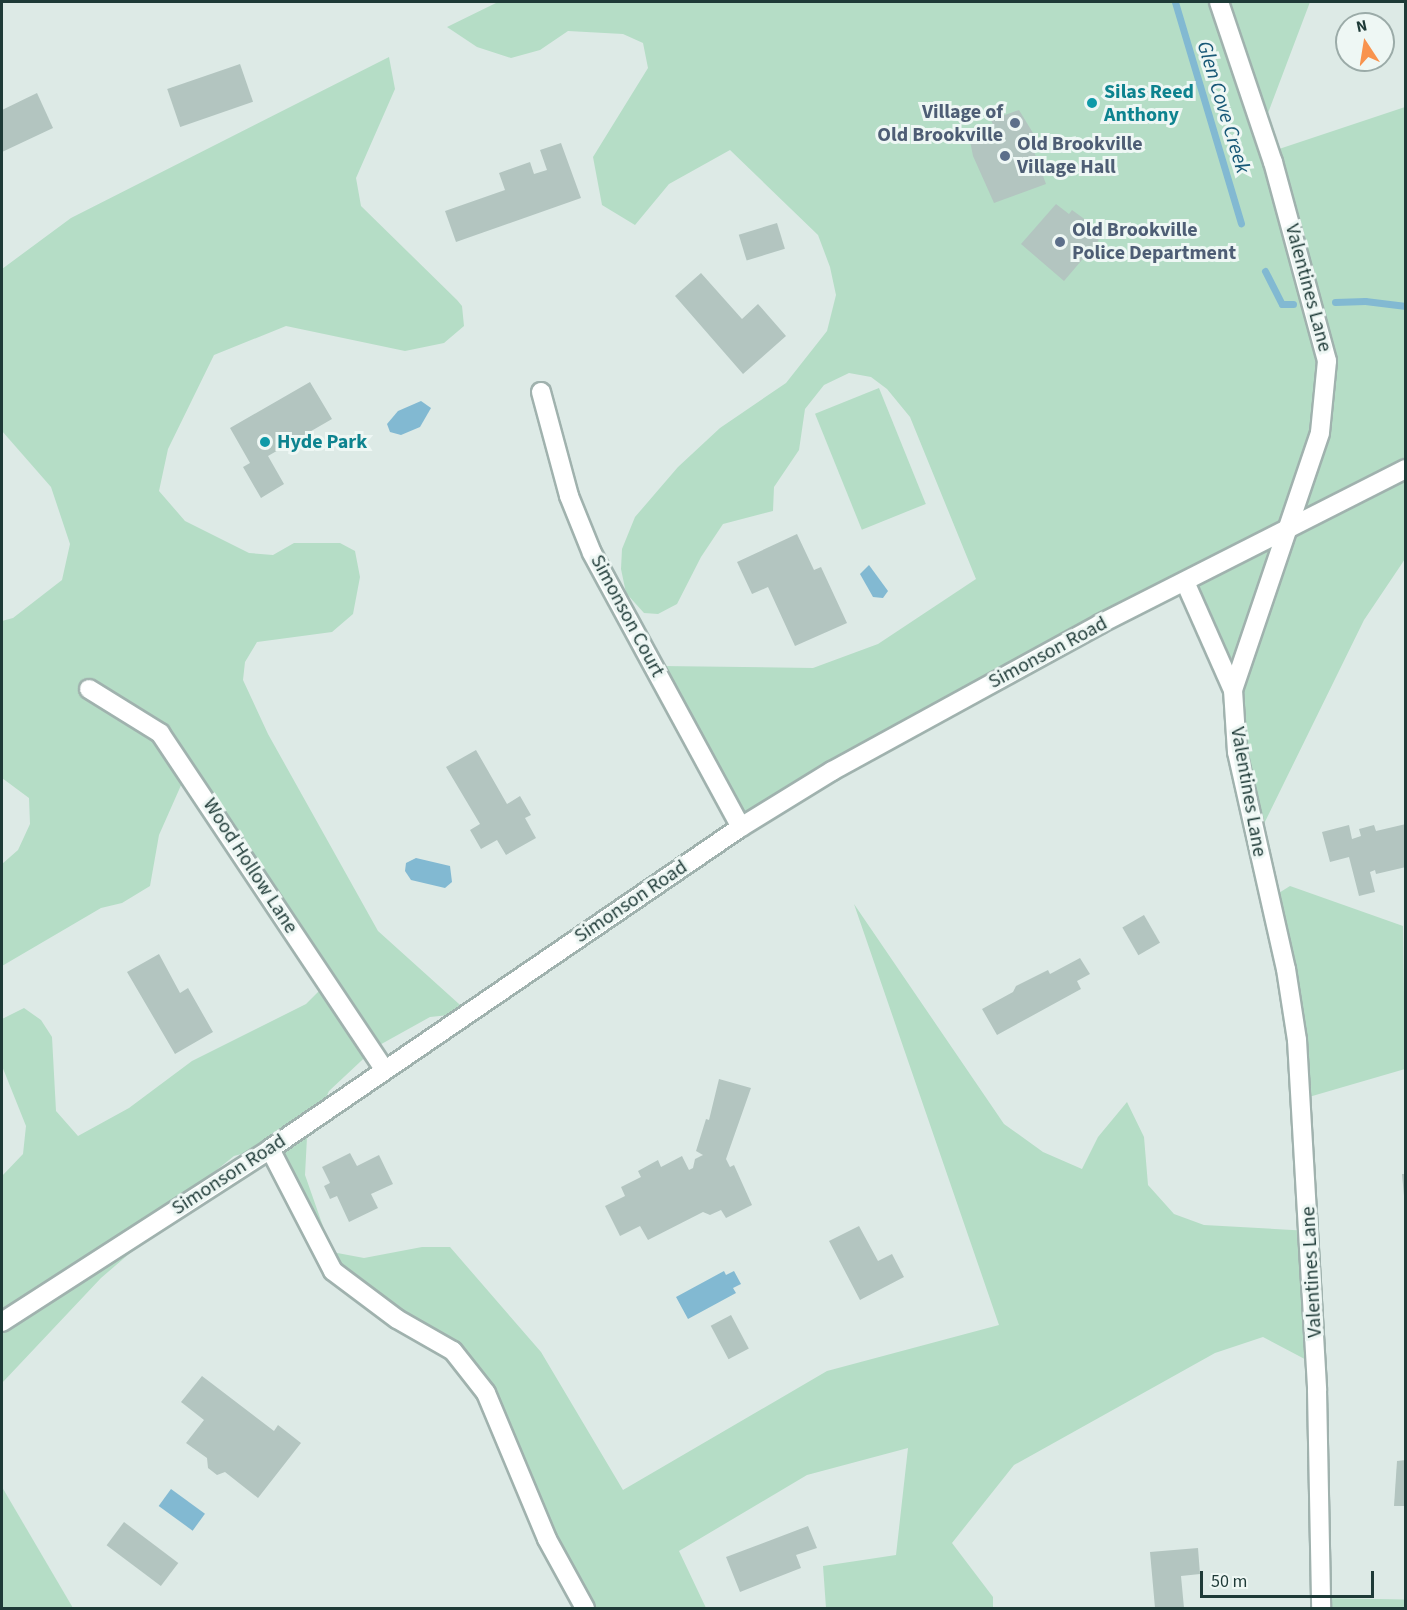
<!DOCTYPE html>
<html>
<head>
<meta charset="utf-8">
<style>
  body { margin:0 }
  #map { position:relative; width:1407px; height:1610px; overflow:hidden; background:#ddeae6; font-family:"Source Sans 3",sans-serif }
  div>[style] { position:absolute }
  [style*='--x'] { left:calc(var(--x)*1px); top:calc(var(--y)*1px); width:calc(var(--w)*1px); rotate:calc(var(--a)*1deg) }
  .green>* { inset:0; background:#b5ddc6; transform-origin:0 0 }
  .water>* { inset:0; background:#82b9d2; transform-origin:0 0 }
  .stream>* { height:7px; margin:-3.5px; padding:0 3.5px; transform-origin:3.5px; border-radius:3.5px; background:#82b9d2 }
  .building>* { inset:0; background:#b3c5c0; transform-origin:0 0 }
  .roads { filter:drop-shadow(2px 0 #a0b2ae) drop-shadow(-2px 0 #a0b2ae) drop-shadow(0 2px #a0b2ae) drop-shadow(0 -2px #a0b2ae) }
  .minor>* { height:18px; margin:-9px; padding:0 9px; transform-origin:9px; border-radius:9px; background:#fff }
  .tertiary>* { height:18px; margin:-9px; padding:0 9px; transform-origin:9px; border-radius:9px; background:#fff }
  .dots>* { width:16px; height:16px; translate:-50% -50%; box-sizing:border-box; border:3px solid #eef7f4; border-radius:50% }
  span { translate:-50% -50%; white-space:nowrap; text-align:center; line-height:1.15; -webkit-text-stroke:6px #eef7f4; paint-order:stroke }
  .culture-label { font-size:20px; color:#0d838f; font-weight:700 }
  .left { translate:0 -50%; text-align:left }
  .service-label { font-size:20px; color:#4e5e75; font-weight:700 }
  .right { translate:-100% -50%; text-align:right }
  .street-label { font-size:20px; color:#1e3a37 }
  .water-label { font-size:21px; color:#175877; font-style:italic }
  .frame { position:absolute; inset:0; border:3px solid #1e3a37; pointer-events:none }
  .north { position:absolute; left:1335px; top:12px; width:60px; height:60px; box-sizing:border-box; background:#eef7f4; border:2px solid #9baba8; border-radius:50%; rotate:348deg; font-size:16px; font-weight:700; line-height:24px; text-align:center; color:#1e3a37 }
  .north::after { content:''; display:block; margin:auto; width:21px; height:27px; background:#f8934e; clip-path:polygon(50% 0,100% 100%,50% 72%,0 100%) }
  .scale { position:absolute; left:1200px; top:1571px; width:174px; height:27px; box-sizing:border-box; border:3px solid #1e3a37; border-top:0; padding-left:8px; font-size:18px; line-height:21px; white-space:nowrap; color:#1e3a37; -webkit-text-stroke:4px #eef7f4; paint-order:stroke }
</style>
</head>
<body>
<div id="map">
  <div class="green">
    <div style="clip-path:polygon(498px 2px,1310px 2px,1262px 129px,1270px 152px,1405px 107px,1405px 559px,1364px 620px,1255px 842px,1233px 690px,1185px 584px,741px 827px,661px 666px,813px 668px,878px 644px,976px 579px,910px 417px,887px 389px,871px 377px,849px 373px,824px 385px,805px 409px,799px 450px,774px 487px,773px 511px,723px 524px,701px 557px,677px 604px,658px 614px,644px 613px,626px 593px,621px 569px,622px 549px,635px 517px,678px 467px,720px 428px,786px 383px,827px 331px,836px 295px,830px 267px,818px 235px,730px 150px,669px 184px,635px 225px,602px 205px,593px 157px,648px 68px,643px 43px,623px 34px,568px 31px,540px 50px,511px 58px,477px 47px,447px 27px)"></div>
    <div style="clip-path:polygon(389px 57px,395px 89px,356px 178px,361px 206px,457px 300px,462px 306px,464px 326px,444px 343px,405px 351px,286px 326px,214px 355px,168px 449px,159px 491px,185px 521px,249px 553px,273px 555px,294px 543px,340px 543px,355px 551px,360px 577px,353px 614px,332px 632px,257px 642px,245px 662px,243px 680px,268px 734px,378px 931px,469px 1013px,430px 1017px,376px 1047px,329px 1091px,307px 1137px,305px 1175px,332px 1252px,364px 1258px,422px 1247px,450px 1247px,541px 1352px,623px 1490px,827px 1371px,999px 1325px,854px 904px,1004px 1124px,1043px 1152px,1082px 1169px,1098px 1137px,1127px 1102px,1144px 1137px,1148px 1185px,1174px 1214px,1204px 1225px,1310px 1231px,1316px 1365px,1263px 1337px,1215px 1353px,1014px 1465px,952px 1543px,993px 1597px,993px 1608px,826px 1608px,823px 1566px,896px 1555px,908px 1448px,807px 1475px,679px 1551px,706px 1608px,595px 1608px,555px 1542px,489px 1388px,337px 1270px,263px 1148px,234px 1156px,213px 1173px,194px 1198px,101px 1278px,2px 1383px,2px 1176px,23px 1154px,26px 1126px,2px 1066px,2px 1019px,24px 1008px,41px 1020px,52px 1037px,56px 1111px,78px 1136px,129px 1108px,192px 1061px,306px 1004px,321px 989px,320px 972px,271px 882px,186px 774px,159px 835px,150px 886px,122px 903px,101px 908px,2px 966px,2px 864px,18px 850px,30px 824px,29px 798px,2px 778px,2px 621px,13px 618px,62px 580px,70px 544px,51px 487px,2px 431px,2px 269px,71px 218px)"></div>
    <div style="left:879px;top:388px;width:125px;height:69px;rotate:68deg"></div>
    <div style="clip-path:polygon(1290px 886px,1403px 926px,1405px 1069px,1302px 1099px,1269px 899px)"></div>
    <div style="clip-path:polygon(2px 1487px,73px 1608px,2px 1608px)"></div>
    <div style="left:1321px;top:1598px;width:84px;height:10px;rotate:1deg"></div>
  </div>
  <div class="water">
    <div style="clip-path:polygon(421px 401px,431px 408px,420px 427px,401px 435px,390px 432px,387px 424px,398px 411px)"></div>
    <div style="clip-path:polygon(869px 565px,888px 591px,883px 598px,873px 597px,860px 574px)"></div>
    <div style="clip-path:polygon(416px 858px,450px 866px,452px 882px,445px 888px,411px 880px,405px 871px,406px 863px)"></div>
    <div style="clip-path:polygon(724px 1271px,726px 1275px,734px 1271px,741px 1284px,733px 1288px,736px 1293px,688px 1319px,676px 1297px)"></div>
    <div style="left:171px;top:1489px;width:42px;height:21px;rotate:36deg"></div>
  </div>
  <div class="stream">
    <div style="--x:1175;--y:2;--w:231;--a:73.4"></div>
    <div style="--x:1265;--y:271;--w:37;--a:63"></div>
    <div style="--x:1282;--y:304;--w:11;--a:0"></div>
    <div style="--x:1335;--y:302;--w:30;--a:-2"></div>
    <div style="--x:1365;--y:301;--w:41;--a:7"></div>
  </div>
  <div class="building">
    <div style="left:240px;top:64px;width:40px;height:77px;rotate:71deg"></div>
    <div style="clip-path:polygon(37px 93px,53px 128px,2px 152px,2px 110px)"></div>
    <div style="clip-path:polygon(1019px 110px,1033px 133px,1028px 135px,1046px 184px,994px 203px,973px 156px,969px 136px,994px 127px,991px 120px)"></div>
    <div style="clip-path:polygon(561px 143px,581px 198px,456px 242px,445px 211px,505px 190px,499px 173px,530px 162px,534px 174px,547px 170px,540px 150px)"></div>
    <div style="clip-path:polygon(1056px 204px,1069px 214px,1072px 210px,1083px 218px,1089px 223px,1085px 228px,1099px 240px,1064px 281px,1021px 244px)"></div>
    <div style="left:777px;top:223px;width:27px;height:40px;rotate:73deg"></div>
    <div style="clip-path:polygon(701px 273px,742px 319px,758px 304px,786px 336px,743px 374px,675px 296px)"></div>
    <div style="clip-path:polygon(310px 382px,332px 419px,268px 456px,284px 484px,261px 498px,243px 467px,250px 463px,230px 428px)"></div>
    <div style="clip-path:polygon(797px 534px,814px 570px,821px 567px,847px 623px,795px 646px,768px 587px,752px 594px,737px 562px)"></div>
    <div style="clip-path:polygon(476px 750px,507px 804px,520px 796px,531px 815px,525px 818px,536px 838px,506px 855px,497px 840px,481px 849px,470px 830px,480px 824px,446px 767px)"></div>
    <div style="clip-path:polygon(1406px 824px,1406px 867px,1376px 874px,1375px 870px,1370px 872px,1375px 892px,1359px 896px,1349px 857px,1330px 862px,1322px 832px,1349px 825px,1352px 839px,1361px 836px,1359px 829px,1374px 825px,1376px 831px)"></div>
    <div style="left:1144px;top:915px;width:32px;height:25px;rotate:60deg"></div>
    <div style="clip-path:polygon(159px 954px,180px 993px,188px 988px,213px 1032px,175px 1054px,127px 972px)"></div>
    <div style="clip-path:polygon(1080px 958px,1090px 974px,1077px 981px,1081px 989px,997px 1035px,982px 1009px,1013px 992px,1016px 986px,1048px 970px,1050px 974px)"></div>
    <div style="clip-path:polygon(719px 1079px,751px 1088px,726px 1159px,730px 1167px,734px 1165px,752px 1205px,726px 1218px,721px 1210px,710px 1215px,703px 1212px,648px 1240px,640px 1226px,620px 1236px,605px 1206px,625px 1196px,621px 1187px,641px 1177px,638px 1171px,658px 1160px,661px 1167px,682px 1156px,689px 1170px,693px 1168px,695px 1159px,703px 1155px,696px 1151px,706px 1119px,709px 1120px)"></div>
    <div style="clip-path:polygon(350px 1153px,357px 1166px,379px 1155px,393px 1184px,371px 1194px,378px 1208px,349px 1222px,337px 1196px,330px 1199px,324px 1186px,330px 1183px,322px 1167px)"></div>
    <div style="clip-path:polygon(1402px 1174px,1406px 1174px,1406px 1196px,1404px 1196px)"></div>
    <div style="clip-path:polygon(859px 1226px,878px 1261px,892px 1254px,904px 1277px,860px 1300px,829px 1241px)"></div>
    <div style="left:731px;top:1315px;width:38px;height:23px;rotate:62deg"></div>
    <div style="clip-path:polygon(202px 1376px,274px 1431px,278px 1425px,301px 1443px,258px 1498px,225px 1472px,217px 1475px,208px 1468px,207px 1458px,186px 1443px,204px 1420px,181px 1402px)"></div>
    <div style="clip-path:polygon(1406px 1460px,1406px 1506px,1394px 1506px,1397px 1461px)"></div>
    <div style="left:124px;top:1522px;width:68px;height:29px;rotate:37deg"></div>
    <div style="clip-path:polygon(808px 1526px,817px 1548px,796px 1555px,801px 1568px,740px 1592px,726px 1557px)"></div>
    <div style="clip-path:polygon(1198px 1548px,1200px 1574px,1181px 1576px,1184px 1608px,1155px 1608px,1150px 1552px)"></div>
  </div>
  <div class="roads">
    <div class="minor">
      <div style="--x:541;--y:392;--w:108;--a:74.9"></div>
      <div style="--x:569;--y:496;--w:61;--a:68"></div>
      <div style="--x:592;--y:553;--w:312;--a:61.5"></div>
      <div style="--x:1186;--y:584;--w:116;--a:66.1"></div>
      <div style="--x:89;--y:689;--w:84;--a:31.8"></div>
      <div style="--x:160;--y:733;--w:405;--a:56.3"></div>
      <div style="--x:270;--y:1149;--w:137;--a:62.7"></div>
      <div style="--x:333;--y:1271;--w:80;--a:36.9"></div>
      <div style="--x:397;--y:1319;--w:64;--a:29.7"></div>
      <div style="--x:453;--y:1351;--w:53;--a:51.8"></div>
      <div style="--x:486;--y:1393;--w:158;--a:67.3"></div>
      <div style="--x:547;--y:1539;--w:79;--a:61.2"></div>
      <div style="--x:2;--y:1322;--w:319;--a:-32.8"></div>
      <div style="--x:270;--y:1149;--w:571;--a:-34.36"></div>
      <div style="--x:741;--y:827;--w:107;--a:-31.6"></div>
      <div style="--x:832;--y:771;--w:306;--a:-28.7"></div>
      <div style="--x:1100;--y:624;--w:343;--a:-26.9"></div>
    </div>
    <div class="tertiary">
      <div style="--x:1219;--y:2;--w:169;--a:71.4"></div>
      <div style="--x:1273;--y:162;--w:206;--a:74.8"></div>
      <div style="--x:1327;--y:361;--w:72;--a:95.6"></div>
      <div style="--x:1320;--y:433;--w:271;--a:108.7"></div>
      <div style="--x:1233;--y:690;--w:62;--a:86.3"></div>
      <div style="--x:1237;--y:752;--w:222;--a:77.3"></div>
      <div style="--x:1286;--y:969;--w:72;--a:81.2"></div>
      <div style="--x:1297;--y:1040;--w:351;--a:86.7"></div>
      <div style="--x:1317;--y:1390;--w:218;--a:88.9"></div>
    </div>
  </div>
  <div class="dots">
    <div style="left:1092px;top:103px;background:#0f9aa8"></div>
    <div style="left:1015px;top:123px;background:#5c6f8a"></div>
    <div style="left:1005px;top:156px;background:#5c6f8a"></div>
    <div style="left:1060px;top:242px;background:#5c6f8a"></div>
    <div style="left:265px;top:442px;background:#0f9aa8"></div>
  </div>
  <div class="culture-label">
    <span class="left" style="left:1104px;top:104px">Silas Reed<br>Anthony</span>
    <span class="left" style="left:277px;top:442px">Hyde Park</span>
  </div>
  <div class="service-label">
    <span class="right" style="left:1003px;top:124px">Village of<br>Old Brookville</span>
    <span class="left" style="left:1017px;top:156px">Old Brookville<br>Village Hall</span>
    <span class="left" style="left:1072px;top:242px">Old Brookville<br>Police Department</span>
  </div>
  <div class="street-label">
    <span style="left:1308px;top:288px;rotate:75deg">Valentines Lane</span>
    <span style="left:627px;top:616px;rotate:62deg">Simonson Court</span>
    <span style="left:1048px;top:653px;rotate:-28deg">Simonson Road</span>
    <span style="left:1248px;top:792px;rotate:80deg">Valentines Lane</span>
    <span style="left:250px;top:866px;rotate:57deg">Wood Hollow Lane</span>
    <span style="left:631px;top:902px;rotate:-34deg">Simonson Road</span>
    <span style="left:229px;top:1175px;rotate:-33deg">Simonson Road</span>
    <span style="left:1312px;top:1272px;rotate:-93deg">Valentines Lane</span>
  </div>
  <div class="water-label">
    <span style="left:1224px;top:107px;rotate:73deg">Glen Cove Creek</span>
  </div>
  <div class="frame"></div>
  <div class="north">N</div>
  <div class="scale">50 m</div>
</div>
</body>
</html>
